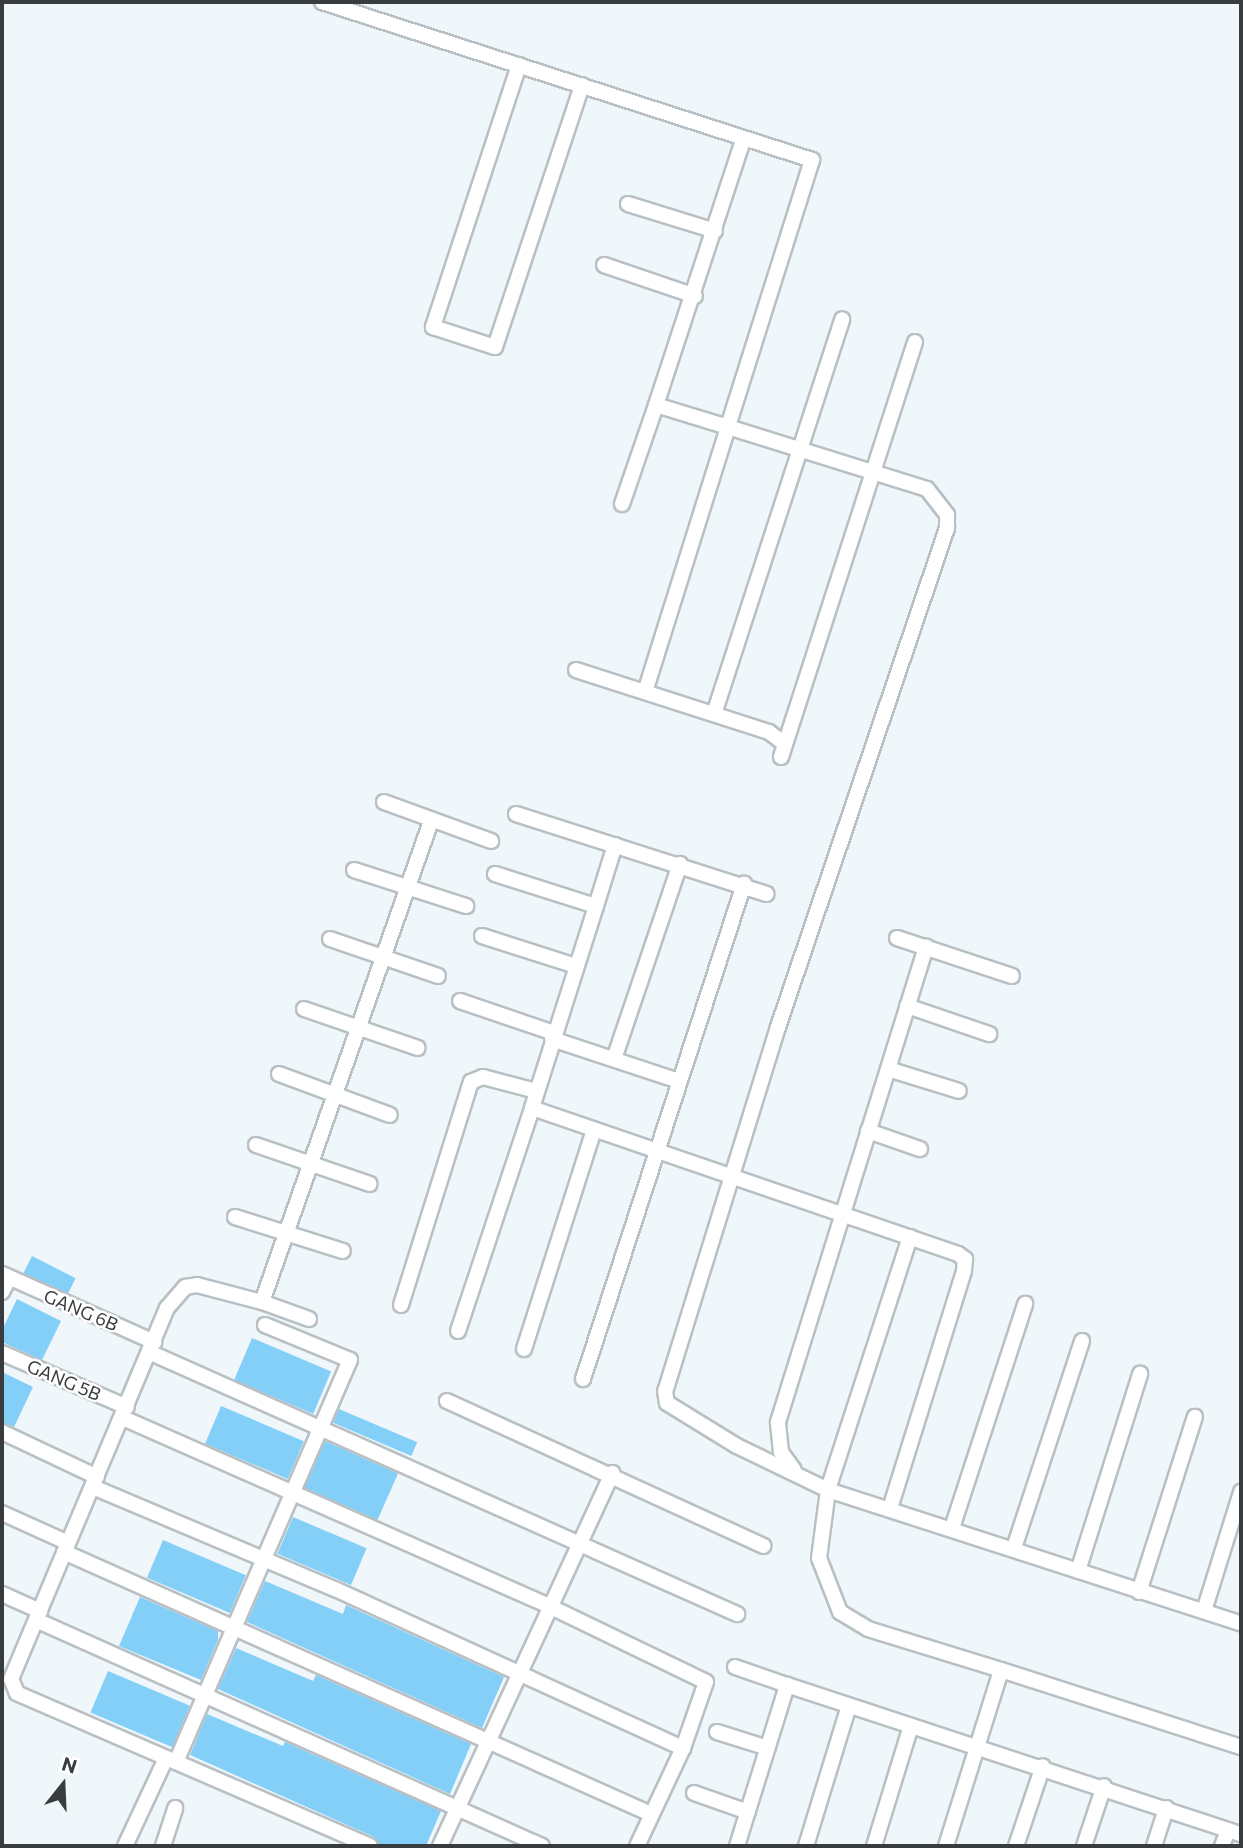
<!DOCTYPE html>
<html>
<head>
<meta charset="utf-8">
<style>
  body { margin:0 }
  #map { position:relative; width:1243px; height:1848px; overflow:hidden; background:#eff7fb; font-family:Commissioner,sans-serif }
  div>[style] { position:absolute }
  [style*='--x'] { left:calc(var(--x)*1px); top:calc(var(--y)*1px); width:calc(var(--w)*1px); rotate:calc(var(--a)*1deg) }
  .building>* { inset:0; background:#84cff8; transform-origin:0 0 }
  .roads { filter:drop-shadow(2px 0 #b9c0c4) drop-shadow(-2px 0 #b9c0c4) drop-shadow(0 2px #b9c0c4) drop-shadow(0 -2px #b9c0c4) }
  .street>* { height:14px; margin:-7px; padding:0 7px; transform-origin:7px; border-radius:7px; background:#fff }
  span { translate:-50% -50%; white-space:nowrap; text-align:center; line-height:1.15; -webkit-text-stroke:5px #fff; paint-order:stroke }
  .street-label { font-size:18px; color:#393c3e }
  .frame { position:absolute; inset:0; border:4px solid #393c3e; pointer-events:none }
  .north { position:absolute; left:28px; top:1750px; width:70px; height:70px; -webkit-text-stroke:5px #fff; paint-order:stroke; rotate:18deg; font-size:19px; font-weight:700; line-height:28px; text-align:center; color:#393c3e }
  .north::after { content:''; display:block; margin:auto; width:24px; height:32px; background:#393c3e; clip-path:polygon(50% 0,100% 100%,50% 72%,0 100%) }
</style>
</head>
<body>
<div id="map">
  <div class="building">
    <div style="left:32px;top:1256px;width:49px;height:19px;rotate:27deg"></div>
    <div style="clip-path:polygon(17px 1299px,61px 1321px,42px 1360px,2px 1342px,2px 1330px)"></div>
    <div style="left:252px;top:1338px;width:86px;height:46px;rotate:23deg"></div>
    <div style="clip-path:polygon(2px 1372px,33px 1387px,14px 1427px,2px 1422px)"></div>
    <div style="left:221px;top:1406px;width:90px;height:41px;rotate:23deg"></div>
    <div style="left:339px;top:1409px;width:85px;height:15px;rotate:23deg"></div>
    <div style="left:325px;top:1441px;width:80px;height:51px;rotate:24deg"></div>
    <div style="left:293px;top:1517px;width:80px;height:40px;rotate:23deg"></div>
    <div style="left:163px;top:1540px;width:90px;height:41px;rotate:23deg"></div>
    <div style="clip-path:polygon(265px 1581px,343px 1614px,346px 1605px,504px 1677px,482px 1728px,247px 1622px)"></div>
    <div style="clip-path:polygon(140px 1597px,218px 1631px,218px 1640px,201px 1680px,119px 1646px)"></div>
    <div style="clip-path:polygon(236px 1648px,313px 1681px,316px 1675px,471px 1744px,450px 1794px,218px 1689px)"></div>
    <div style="left:108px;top:1671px;width:89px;height:45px;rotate:23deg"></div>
    <div style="clip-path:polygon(207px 1714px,283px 1746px,285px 1742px,441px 1811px,426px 1846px,379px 1846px,374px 1837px,190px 1755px)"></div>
  </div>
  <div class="roads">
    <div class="street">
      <div style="--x:322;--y:2;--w:515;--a:17.87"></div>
      <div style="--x:812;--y:160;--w:280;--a:107.5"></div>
      <div style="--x:728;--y:427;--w:208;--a:17.3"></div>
      <div style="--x:927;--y:489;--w:33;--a:52"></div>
      <div style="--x:947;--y:515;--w:13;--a:90"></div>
      <div style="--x:947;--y:528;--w:527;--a:108.71"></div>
      <div style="--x:778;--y:1027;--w:381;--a:107.2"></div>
      <div style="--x:665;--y:1391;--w:12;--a:81"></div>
      <div style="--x:667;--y:1403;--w:82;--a:31.6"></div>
      <div style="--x:737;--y:1446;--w:101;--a:25.8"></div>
      <div style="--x:828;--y:1490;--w:434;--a:17.9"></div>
      <div style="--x:519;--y:65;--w:276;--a:108.2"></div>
      <div style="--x:433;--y:327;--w:65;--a:17.9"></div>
      <div style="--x:495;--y:347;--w:276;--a:-71.6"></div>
      <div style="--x:628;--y:204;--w:91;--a:17.2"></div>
      <div style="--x:604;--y:265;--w:96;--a:18.8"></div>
      <div style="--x:622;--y:504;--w:105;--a:-71"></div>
      <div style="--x:576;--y:670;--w:203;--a:17.8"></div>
      <div style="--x:769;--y:732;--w:20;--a:37"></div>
      <div style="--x:645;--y:692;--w:278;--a:-72.6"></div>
      <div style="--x:728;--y:427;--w:75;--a:-163"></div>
      <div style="--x:656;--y:405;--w:281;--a:-71.8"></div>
      <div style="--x:714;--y:714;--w:415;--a:-72"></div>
      <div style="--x:781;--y:757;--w:436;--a:-72.1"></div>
      <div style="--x:384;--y:802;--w:114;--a:20"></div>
      <div style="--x:516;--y:814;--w:263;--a:17.7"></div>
      <div style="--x:354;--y:870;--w:118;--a:17.8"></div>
      <div style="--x:495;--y:874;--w:106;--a:17.6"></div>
      <div style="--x:596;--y:906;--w:212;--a:107.6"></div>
      <div style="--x:596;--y:906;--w:64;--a:-72.7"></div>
      <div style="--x:482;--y:936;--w:99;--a:17.7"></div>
      <div style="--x:897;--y:938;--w:121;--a:18.3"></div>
      <div style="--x:330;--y:939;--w:114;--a:18.9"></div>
      <div style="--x:460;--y:1001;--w:99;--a:18.8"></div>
      <div style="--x:907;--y:1006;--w:87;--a:18.9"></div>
      <div style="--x:304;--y:1009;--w:120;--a:18.9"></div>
      <div style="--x:552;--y:1039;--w:134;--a:18.3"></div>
      <div style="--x:614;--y:1059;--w:206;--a:-71.3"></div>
      <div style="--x:888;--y:1069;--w:74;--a:17.2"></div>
      <div style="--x:279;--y:1074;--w:118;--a:20.3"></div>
      <div style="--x:868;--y:1131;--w:55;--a:19.1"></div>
      <div style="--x:256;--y:1145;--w:120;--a:18.9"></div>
      <div style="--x:235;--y:1217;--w:113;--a:17.5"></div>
      <div style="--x:910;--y:1237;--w:266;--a:108"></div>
      <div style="--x:828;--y:1490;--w:69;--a:97.5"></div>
      <div style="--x:819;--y:1558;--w:58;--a:68.7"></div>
      <div style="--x:840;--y:1612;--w:33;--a:31"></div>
      <div style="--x:868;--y:1629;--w:139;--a:17.1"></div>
      <div style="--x:2;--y:1274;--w:167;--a:24.1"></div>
      <div style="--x:2;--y:1292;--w:16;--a:-63"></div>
      <div style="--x:262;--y:1302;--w:50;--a:19.9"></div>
      <div style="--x:401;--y:1305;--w:234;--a:-72.6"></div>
      <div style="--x:471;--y:1082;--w:13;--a:-23"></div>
      <div style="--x:483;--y:1077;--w:55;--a:14.8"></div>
      <div style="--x:458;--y:1331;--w:235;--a:-71.6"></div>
      <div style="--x:532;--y:1108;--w:450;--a:18.9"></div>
      <div style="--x:958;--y:1254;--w:9;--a:36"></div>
      <div style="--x:965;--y:1259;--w:12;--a:95"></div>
      <div style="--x:964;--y:1271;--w:248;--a:107.3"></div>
      <div style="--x:524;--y:1349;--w:230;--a:-72.3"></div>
      <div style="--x:149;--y:1352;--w:644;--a:24.02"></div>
      <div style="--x:2;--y:1353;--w:136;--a:23.4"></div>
      <div style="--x:583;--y:1379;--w:521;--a:-71.98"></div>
      <div style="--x:447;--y:1401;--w:348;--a:24.6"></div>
      <div style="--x:123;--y:1418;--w:468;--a:23.8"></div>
      <div style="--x:551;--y:1607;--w:172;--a:25.8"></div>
      <div style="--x:706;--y:1682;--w:70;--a:109.2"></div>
      <div style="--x:683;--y:1748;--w:108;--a:115.1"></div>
      <div style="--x:2;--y:1432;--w:105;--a:25.3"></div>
      <div style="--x:794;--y:1470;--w:22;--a:-126"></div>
      <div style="--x:781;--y:1452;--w:30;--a:-96"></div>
      <div style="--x:778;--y:1422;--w:498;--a:-72.7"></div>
      <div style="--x:93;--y:1487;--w:263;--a:22.9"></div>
      <div style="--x:335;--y:1589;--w:383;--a:24.6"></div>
      <div style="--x:2;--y:1513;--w:72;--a:24.4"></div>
      <div style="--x:952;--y:1528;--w:236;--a:-71.9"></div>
      <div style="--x:1014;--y:1548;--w:218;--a:-71.8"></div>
      <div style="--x:64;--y:1552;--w:643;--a:24.05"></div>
      <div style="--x:1078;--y:1571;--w:207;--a:-72.5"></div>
      <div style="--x:1139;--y:1592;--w:184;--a:-72.3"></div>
      <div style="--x:2;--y:1594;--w:42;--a:24.1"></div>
      <div style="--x:1204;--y:1611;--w:125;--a:-72.7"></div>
      <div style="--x:36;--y:1620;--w:554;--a:24.07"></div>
      <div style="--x:735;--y:1667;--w:55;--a:19.1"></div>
      <div style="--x:717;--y:1732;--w:53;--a:17.4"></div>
      <div style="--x:176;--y:1762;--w:438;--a:-66.6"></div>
      <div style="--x:350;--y:1360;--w:92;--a:-157.6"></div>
      <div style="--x:694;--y:1793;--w:57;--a:19.4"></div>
      <div style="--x:125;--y:1846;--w:97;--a:-65"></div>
      <div style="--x:163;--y:1846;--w:40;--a:-72"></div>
      <div style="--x:370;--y:1846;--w:385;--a:-156.6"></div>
      <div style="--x:17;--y:1693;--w:15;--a:-113"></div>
      <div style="--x:11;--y:1679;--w:402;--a:-67.2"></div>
      <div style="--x:167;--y:1308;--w:28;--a:-49"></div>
      <div style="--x:185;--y:1287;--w:12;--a:-9"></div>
      <div style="--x:197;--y:1285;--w:67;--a:14.7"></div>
      <div style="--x:262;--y:1302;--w:510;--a:-70.64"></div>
      <div style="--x:440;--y:1846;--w:411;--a:-65.2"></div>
      <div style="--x:737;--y:1846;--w:169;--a:-72.7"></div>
      <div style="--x:787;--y:1685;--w:478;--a:18.2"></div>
      <div style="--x:806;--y:1846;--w:147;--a:-73"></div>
      <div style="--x:874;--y:1846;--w:126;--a:-72.9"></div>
      <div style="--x:946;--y:1846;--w:184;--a:-72.6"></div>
      <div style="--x:1001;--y:1670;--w:252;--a:17.8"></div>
      <div style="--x:1016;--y:1846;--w:84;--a:-71.4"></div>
      <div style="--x:1084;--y:1846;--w:63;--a:-71.6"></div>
      <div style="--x:1154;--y:1846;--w:40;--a:-72"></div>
      <div style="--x:1222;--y:1846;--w:17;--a:-69"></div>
    </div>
  </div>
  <div class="street-label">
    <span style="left:81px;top:1310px;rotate:23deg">GANG 6B</span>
    <span style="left:64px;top:1380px;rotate:23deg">GANG 5B</span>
  </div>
  <div class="frame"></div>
  <div class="north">N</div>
</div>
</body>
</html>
